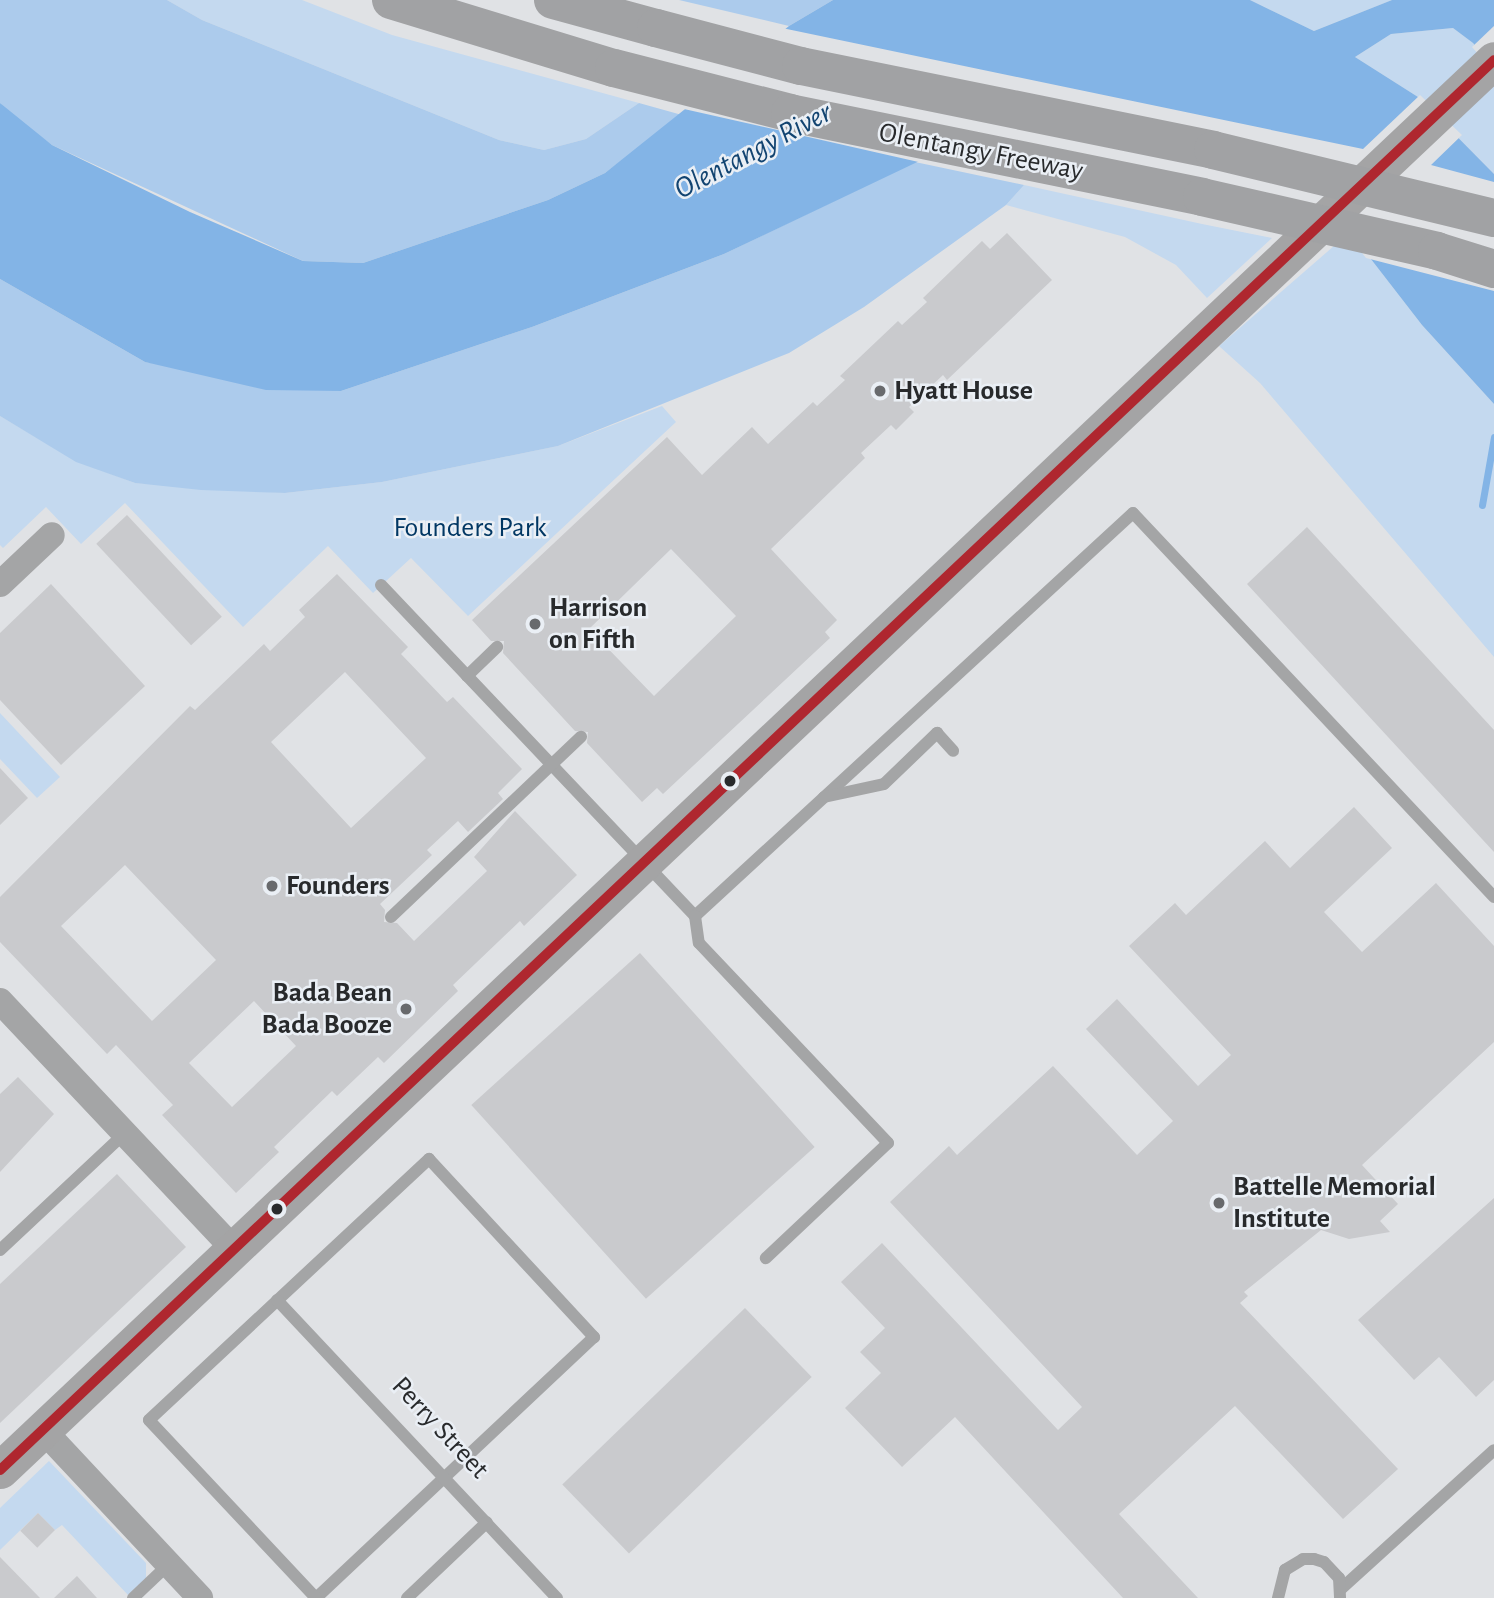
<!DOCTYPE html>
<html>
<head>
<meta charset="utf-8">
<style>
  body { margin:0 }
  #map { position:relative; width:1494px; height:1598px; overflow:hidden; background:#e0e2e5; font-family:"Alegreya Sans",sans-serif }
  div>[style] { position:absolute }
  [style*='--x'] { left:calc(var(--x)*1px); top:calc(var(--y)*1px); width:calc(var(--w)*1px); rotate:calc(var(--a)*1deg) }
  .green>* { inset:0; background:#c4d9ef }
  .forest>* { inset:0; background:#accbec }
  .water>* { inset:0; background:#83b4e6 }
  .pier>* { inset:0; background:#e0e2e5 }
  .stream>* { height:7px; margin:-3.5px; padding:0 3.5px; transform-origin:3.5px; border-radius:3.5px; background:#83b4e6 }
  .building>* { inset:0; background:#c9cacd; transform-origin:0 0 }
  .service>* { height:12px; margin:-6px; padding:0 6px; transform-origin:6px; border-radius:6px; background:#a4a5a6 }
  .minor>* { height:26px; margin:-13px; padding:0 13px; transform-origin:13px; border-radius:13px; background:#a4a5a6 }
  .secondary>* { height:37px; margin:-18.5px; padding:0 18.5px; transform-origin:18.5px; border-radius:18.5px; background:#a4a4a5 }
  .motorway>* { height:38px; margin:-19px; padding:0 19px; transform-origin:19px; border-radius:19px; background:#a1a2a4 }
  .motorway-bridge>* { height:38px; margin:-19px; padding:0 19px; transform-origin:19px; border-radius:19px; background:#a1a2a4 }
  .bus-1>* { height:10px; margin:-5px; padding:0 5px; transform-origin:5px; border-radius:5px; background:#af272f }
  .dots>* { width:19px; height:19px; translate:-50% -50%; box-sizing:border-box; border:4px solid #eaeff5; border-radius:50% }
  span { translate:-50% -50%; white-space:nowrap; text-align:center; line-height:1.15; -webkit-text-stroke:5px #eaeff5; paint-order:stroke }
  .street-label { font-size:28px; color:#282a2c }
  .poi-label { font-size:28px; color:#282a2c; font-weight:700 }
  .left { translate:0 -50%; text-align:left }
  .right { translate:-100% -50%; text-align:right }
  .park-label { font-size:28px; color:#013763 }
  .water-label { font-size:30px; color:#124471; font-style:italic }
</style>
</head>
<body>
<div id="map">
  <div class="green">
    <div style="clip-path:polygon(167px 0,302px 0,392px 35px,639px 103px,586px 139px,544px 150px,499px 140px,202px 20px)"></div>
    <div style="clip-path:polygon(1250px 0,1392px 0,1314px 31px)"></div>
    <div style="clip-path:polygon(1453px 28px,1473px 43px,1494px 68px,1494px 174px,1418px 97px,1355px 57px,1391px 34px)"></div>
    <div style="clip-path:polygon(1024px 185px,1202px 224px,1272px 238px,1207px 298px,1176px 265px,1125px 237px,1006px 205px)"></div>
    <div style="clip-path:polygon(1350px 232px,1422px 325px,1494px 404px,1494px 657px,1260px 383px,1219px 346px)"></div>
    <div style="clip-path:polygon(662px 406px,676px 422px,468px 616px,411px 558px,373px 593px,328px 546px,243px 627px,125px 503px,81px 544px,46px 507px,3px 548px,0 545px,0 416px,76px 461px,135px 483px,285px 493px,382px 482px,558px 446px)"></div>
    <div style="clip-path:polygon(0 713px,60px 777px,37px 798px,0 759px)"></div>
    <div style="clip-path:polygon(49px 1461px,146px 1563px,146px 1578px,128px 1595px,62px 1525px,55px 1530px,38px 1513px,0 1550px,0 1508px)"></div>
  </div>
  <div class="forest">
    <div style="clip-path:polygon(0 0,167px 0,202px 20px,499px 140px,544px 150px,586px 139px,639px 103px,682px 115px,605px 173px,548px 200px,363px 263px,303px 261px,52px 145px,10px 114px,0 103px)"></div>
    <div style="clip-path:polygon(679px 0,833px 0,789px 26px)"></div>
    <div style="clip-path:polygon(915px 162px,1024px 185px,1006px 205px,864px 307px,789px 353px,558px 446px,382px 482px,285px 493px,201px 490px,135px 483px,76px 462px,0 416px,0 279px,145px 362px,341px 391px,532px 327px,724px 254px)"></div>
  </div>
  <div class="water">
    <div style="clip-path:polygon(833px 0,1250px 0,1314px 31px,1392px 0,1494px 0,1494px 68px,1473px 43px,1453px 28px,1391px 34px,1355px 57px,1418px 97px,1494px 174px,1494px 404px,1422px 325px,1350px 232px,1304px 189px,1018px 114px,724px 254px,532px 327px,341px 391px,266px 390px,145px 362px,0 279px,0 103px,52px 145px,190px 212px,303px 261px,363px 263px,548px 200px,605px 173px,789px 26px)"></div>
  </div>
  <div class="pier">
    <div style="clip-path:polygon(1494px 26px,1494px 72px,1472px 47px)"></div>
    <div style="clip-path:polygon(782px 28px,1363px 149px,1420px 95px,1462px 135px,1431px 165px,1494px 182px,1494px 291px,1366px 258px,1347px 234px,1302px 192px,1222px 155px,1018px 117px,923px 163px,684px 109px)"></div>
  </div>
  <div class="stream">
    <div style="--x:1482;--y:505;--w:69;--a:-80"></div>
  </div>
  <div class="building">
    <div style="clip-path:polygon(evenodd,1007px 233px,1052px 280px,947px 380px,943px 375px,909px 407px,914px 412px,896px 430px,891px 425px,861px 453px,865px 458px,771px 549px,837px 620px,825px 632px,830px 638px,663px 794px,657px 788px,642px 802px,587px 743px,588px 732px,575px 731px,503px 653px,504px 641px,491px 641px,472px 620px,667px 437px,702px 475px,752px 427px,768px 444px,813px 402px,817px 406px,845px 380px,840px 376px,898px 321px,902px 325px,927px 302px,923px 298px,982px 241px,990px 249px,1007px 233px,671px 549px,736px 616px,654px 696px,589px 629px,671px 549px)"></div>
    <div style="left:127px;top:515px;width:139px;height:42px;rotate:47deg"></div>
    <div style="clip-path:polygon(1307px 527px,1494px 730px,1494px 852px,1247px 584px)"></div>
    <div style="clip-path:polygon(evenodd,337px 574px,408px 647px,401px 654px,447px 702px,453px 697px,522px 769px,498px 793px,503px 799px,468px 832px,458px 821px,427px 850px,432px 855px,380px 904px,385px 910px,384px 922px,397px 923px,414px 941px,487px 871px,474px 857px,515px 811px,577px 875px,524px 926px,520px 921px,453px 985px,458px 991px,384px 1063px,378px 1057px,337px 1096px,332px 1091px,274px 1147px,279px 1152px,236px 1193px,162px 1115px,173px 1105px,116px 1045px,107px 1054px,0 942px,0 897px,190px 706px,195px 710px,264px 644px,270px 651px,305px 617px,299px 610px,337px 574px,345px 672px,426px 758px,351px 828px,271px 742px,345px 672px,337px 574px,125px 865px,216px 960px,152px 1021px,61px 926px,125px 865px,337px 574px,254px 1001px,296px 1046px,232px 1107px,189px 1063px,254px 1001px)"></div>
    <div style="clip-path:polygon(51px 584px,145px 686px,61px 765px,0 700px,0 633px)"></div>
    <div style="clip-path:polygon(0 768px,28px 798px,0 825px)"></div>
    <div style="clip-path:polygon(1354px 807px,1392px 848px,1324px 912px,1362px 952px,1436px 883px,1494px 946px,1494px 1042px,1362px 1165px,1398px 1204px,1380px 1221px,1390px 1232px,1349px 1239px,1321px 1230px,1244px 1292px,1248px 1296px,1240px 1303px,1398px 1469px,1343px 1519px,1235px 1406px,1119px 1514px,1198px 1598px,1123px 1598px,955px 1417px,902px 1467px,845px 1408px,881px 1373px,860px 1352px,885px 1328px,841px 1282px,882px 1243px,1058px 1430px,1082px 1407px,890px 1202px,949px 1146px,957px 1155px,1053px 1066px,1137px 1155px,1173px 1121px,1086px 1029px,1117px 999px,1198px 1086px,1231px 1055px,1129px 946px,1175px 903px,1186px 915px,1265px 841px,1290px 868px)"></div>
    <div style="left:640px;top:953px;width:261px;height:227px;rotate:48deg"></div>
    <div style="clip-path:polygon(18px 1077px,54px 1114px,0 1172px,0 1094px)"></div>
    <div style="clip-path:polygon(117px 1174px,186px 1247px,0 1423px,0 1284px)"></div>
    <div style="clip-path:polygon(1494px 1198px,1494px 1380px,1476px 1397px,1439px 1357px,1414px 1380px,1358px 1320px)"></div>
    <div style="left:745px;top:1308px;width:96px;height:254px;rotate:46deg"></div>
    <div style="left:38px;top:1513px;width:24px;height:25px;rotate:45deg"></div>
    <div style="clip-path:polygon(0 1557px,40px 1598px,0 1598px)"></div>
    <div style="clip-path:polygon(77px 1576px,97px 1598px,54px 1598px)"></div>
  </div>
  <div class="service">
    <div style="--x:381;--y:585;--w:456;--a:46.5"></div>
    <div style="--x:695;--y:916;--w:595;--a:-42.62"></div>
    <div style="--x:1133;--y:513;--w:527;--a:46.77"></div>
    <div style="--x:467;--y:676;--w:42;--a:-44"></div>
    <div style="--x:824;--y:797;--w:61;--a:-12.2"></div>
    <div style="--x:884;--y:784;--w:74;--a:-43.9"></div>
    <div style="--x:937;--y:733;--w:24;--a:48"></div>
    <div style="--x:695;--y:916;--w:27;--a:82"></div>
    <div style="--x:699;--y:943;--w:275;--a:46.6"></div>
    <div style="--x:888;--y:1143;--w:168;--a:136.7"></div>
    <div style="--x:391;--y:917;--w:262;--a:-43.5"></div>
    <div style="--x:429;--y:1159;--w:243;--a:47.2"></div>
    <div style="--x:594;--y:1337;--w:381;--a:136.8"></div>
    <div style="--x:316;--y:1598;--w:244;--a:-133.2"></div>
    <div style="--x:149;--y:1420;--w:383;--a:-43"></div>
    <div style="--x:0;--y:1250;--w:171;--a:-43.1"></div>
    <div style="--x:277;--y:1300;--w:409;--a:46.8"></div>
    <div style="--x:1342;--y:1588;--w:205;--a:-42.2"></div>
    <div style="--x:133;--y:1598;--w:50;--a:-43.4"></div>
    <div style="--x:407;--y:1598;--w:110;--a:-43.5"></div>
    <div style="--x:1278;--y:1598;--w:29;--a:-76"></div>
    <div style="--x:1285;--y:1570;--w:21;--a:-31"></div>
    <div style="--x:1303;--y:1559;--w:11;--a:0"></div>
    <div style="--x:1314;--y:1559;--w:10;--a:17"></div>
    <div style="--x:1324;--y:1562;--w:22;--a:47"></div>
    <div style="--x:1339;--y:1578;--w:20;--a:87"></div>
  </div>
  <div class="minor">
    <div style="--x:0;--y:584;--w:71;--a:-43.3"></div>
    <div style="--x:0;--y:1001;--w:344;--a:46.7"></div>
    <div style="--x:43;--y:1430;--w:230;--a:46.9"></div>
  </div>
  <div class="secondary">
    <div style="--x:0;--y:1470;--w:2054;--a:-43.34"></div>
  </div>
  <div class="motorway">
    <div style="--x:391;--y:0;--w:233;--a:17"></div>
    <div style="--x:553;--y:0;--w:107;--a:15.2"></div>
  </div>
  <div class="motorway-bridge">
    <div style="--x:656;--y:28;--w:150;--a:14.7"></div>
    <div style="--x:801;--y:66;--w:420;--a:11.5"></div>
    <div style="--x:1213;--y:150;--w:289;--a:13.6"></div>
    <div style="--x:614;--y:68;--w:182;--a:14.3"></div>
    <div style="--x:790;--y:113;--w:420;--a:11.5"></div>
    <div style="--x:1202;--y:197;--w:241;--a:12.9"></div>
    <div style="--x:1437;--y:251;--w:60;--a:17.5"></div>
  </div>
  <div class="bus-1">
    <div style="--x:0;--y:1470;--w:2054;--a:-43.34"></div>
  </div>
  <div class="dots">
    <div style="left:880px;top:391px;background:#686a6d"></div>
    <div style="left:535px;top:624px;background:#686a6d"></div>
    <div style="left:730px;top:781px;background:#282a2c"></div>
    <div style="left:272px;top:886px;background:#686a6d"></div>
    <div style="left:406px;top:1009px;background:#686a6d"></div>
    <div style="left:1219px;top:1203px;background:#686a6d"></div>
    <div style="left:277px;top:1209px;background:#282a2c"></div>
  </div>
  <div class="street-label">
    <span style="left:981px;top:152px;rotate:11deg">Olentangy Freeway</span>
    <span style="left:440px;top:1428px;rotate:47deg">Perry Street</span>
  </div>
  <div class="poi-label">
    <span class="left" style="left:894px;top:391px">Hyatt House</span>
    <span class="left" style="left:549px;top:624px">Harrison<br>on Fifth</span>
    <span class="left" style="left:286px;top:886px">Founders</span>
    <span class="right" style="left:392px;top:1009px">Bada Bean<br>Bada Booze</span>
    <span class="left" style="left:1233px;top:1203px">Battelle Memorial<br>Institute</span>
  </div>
  <div class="park-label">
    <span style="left:470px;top:528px">Founders Park</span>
  </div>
  <div class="water-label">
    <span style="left:753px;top:151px;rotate:-28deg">Olentangy River</span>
  </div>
</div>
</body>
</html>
